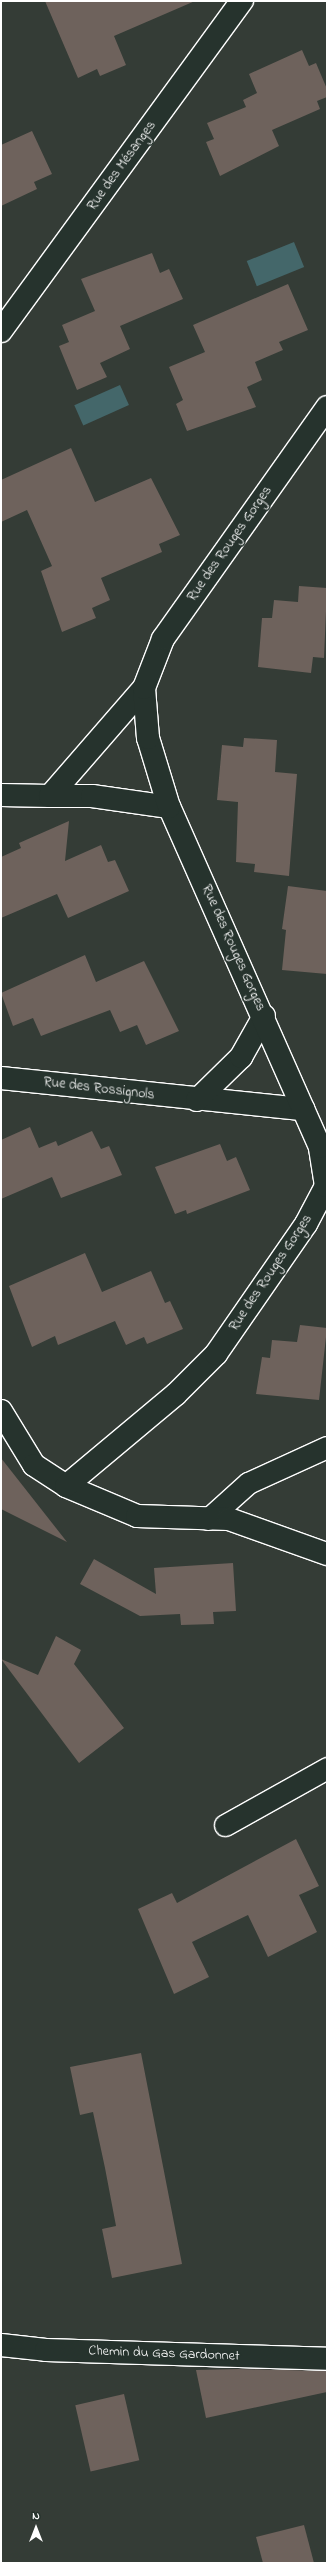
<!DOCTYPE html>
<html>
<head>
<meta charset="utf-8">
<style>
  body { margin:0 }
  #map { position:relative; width:328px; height:2564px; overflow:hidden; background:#343c36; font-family:"Indie Flower",sans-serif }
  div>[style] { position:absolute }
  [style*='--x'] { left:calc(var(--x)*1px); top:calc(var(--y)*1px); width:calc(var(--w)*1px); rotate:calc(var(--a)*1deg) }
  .water>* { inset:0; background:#44676a; transform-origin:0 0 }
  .building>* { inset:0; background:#6e625c; transform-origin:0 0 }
  .roads { filter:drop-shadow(1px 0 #fff) drop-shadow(-1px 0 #fff) drop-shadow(0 1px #fff) drop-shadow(0 -1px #fff) }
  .service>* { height:21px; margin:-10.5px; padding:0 10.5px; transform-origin:10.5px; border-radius:10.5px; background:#26332d }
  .minor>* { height:22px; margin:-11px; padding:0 11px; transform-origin:11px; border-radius:11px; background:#26332d }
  span { translate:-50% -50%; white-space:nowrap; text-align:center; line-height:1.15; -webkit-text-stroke:3.5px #26332d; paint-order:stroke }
  .street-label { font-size:14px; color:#fff }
  .frame { position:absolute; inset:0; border:2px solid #fff; pointer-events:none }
  .north { position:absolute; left:16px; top:2508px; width:40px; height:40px; -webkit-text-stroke:3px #26332d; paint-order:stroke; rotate:0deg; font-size:11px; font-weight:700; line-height:16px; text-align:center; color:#fff }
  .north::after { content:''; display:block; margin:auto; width:14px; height:18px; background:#fff; clip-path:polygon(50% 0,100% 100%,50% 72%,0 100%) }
</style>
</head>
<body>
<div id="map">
  <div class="water">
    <div style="left:294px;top:242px;width:27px;height:51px;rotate:68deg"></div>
    <div style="left:120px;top:385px;width:22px;height:50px;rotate:66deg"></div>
  </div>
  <div class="building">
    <div style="clip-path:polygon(45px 1px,195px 1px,114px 36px,126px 65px,100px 76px,97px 69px,78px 78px)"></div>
    <div style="clip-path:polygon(302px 50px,309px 66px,316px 63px,327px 89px,327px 97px,317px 101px,320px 109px,272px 130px,279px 146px,220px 176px,206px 142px,214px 139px,207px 123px,246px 107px,243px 100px,257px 93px,249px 74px)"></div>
    <div style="clip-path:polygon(32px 131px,52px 174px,34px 182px,37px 189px,1px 206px,1px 145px)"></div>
    <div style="clip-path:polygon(152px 253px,160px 273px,169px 269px,183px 299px,120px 326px,130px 349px,100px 363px,107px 377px,77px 390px,59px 346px,69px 342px,62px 325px,95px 311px,81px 279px)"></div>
    <div style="clip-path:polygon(288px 284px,308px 330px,279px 342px,283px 350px,255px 362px,262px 380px,247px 387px,256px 407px,187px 431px,176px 404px,183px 400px,169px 367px,205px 352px,193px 325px)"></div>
    <div style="clip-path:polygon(71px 448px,95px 502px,151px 478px,180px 535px,159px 544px,162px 552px,101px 578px,110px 600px,92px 608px,96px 618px,62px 632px,41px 571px,52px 566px,27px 510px,1px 522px,1px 480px)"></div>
    <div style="clip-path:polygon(299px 586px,327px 588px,324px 658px,313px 657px,311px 673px,258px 667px,262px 618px,272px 618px,274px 600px,298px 602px)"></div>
    <div style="clip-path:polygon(244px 738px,277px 740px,275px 772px,297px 774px,289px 876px,254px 872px,255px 864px,236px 862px,238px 802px,217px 800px,222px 745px,243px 747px)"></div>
    <div style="clip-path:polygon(69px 821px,65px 861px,101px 845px,108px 862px,115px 860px,129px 891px,68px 918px,57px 894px,1px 918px,1px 857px,21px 848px,19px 843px)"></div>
    <div style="clip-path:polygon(288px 886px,327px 891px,327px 974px,282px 970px,286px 930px,282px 929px)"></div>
    <div style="clip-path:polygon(85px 955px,96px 982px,144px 961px,179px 1031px,146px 1045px,137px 1025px,120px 1032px,110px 1010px,41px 1036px,33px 1018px,13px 1026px,1px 993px)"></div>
    <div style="clip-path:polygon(30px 1127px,39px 1148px,56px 1141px,58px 1146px,92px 1131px,101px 1149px,109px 1146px,122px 1175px,61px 1198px,52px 1177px,1px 1199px,1px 1140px)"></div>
    <div style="clip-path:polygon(220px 1144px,227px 1161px,236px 1157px,250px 1190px,187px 1214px,186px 1210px,175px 1214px,155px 1167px)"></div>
    <div style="clip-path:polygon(85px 1253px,102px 1292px,151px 1271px,165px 1303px,170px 1301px,183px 1329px,147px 1344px,144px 1337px,126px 1345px,115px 1321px,58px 1345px,55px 1336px,32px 1347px,9px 1286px)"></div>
    <div style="clip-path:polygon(300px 1325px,327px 1328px,319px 1400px,256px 1394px,262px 1357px,270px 1358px,272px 1340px,297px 1342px)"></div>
    <div style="clip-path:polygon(1px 1458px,67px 1542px,1px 1509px)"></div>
    <div style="clip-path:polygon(94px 1559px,156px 1594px,154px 1568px,233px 1563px,236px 1611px,213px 1612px,214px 1624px,181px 1625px,180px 1614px,140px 1616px,80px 1584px)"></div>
    <div style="clip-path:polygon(56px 1636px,81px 1650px,74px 1664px,124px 1728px,79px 1763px,1px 1659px,38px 1675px)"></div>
    <div style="clip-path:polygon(296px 1839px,319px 1886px,299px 1895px,317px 1932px,268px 1957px,248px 1915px,192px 1942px,209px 1977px,174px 1994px,138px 1909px,172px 1893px,177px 1903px)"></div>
    <div style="clip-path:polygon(141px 2053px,182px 2264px,112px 2278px,102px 2229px,116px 2226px,105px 2168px,93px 2112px,80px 2115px,70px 2067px)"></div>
    <div style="clip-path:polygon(238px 2369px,327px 2371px,327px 2392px,206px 2418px,196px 2370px)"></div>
    <div style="left:124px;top:2394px;width:68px;height:50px;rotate:77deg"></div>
    <div style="clip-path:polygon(304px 2525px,314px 2563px,263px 2563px,256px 2537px)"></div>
  </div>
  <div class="roads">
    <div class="service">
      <div style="--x:208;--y:1519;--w:54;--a:-42"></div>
      <div style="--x:248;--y:1483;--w:87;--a:-24.5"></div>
      <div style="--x:225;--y:1825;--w:117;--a:-29.2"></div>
    </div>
    <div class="minor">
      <div style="--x:1;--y:331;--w:409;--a:-53.9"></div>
      <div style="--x:1;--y:795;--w:49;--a:1.2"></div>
      <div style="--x:50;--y:796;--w:143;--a:-49"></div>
      <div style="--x:50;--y:796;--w:42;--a:0"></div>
      <div style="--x:92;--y:796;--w:78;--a:8.1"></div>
      <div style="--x:1;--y:1078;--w:304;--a:5.9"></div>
      <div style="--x:197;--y:1100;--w:62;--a:-44.3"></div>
      <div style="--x:241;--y:1057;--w:47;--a:-60.7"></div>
      <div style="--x:1;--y:1411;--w:63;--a:58.6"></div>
      <div style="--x:34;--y:1465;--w:38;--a:33"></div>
      <div style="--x:66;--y:1486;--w:77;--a:22.9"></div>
      <div style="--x:137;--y:1516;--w:92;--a:1.9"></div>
      <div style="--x:229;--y:1519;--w:104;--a:19.7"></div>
      <div style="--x:66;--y:1486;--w:143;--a:-39.9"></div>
      <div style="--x:176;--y:1394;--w:57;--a:-45"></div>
      <div style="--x:216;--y:1354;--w:158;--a:-55.3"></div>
      <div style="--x:306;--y:1224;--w:43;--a:-62.2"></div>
      <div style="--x:326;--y:1186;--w:39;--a:-99"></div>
      <div style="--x:320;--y:1147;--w:372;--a:-113.9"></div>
      <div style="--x:169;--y:807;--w:72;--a:-106.9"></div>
      <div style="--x:148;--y:738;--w:50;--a:-94.6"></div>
      <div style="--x:144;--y:688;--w:53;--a:-68.8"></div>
      <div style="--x:163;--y:639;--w:284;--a:-54.7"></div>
      <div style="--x:1;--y:2345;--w:45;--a:6.3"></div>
      <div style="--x:46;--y:2350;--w:281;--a:1.8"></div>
    </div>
  </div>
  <div class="street-label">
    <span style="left:122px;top:166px;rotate:-54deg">Rue des Mésanges</span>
    <span style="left:230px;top:544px;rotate:-55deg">Rue des Rouges Gorges</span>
    <span style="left:233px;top:948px;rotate:66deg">Rue des Rouges Gorges</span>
    <span style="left:99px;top:1089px;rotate:7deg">Rue des Rossignols</span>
    <span style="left:271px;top:1273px;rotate:-56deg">Rue des Rouges Gorges</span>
    <span style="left:164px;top:2354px;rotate:2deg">Chemin du Gas Gardonnet</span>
  </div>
  <div class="frame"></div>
  <div class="north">N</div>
</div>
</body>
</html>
